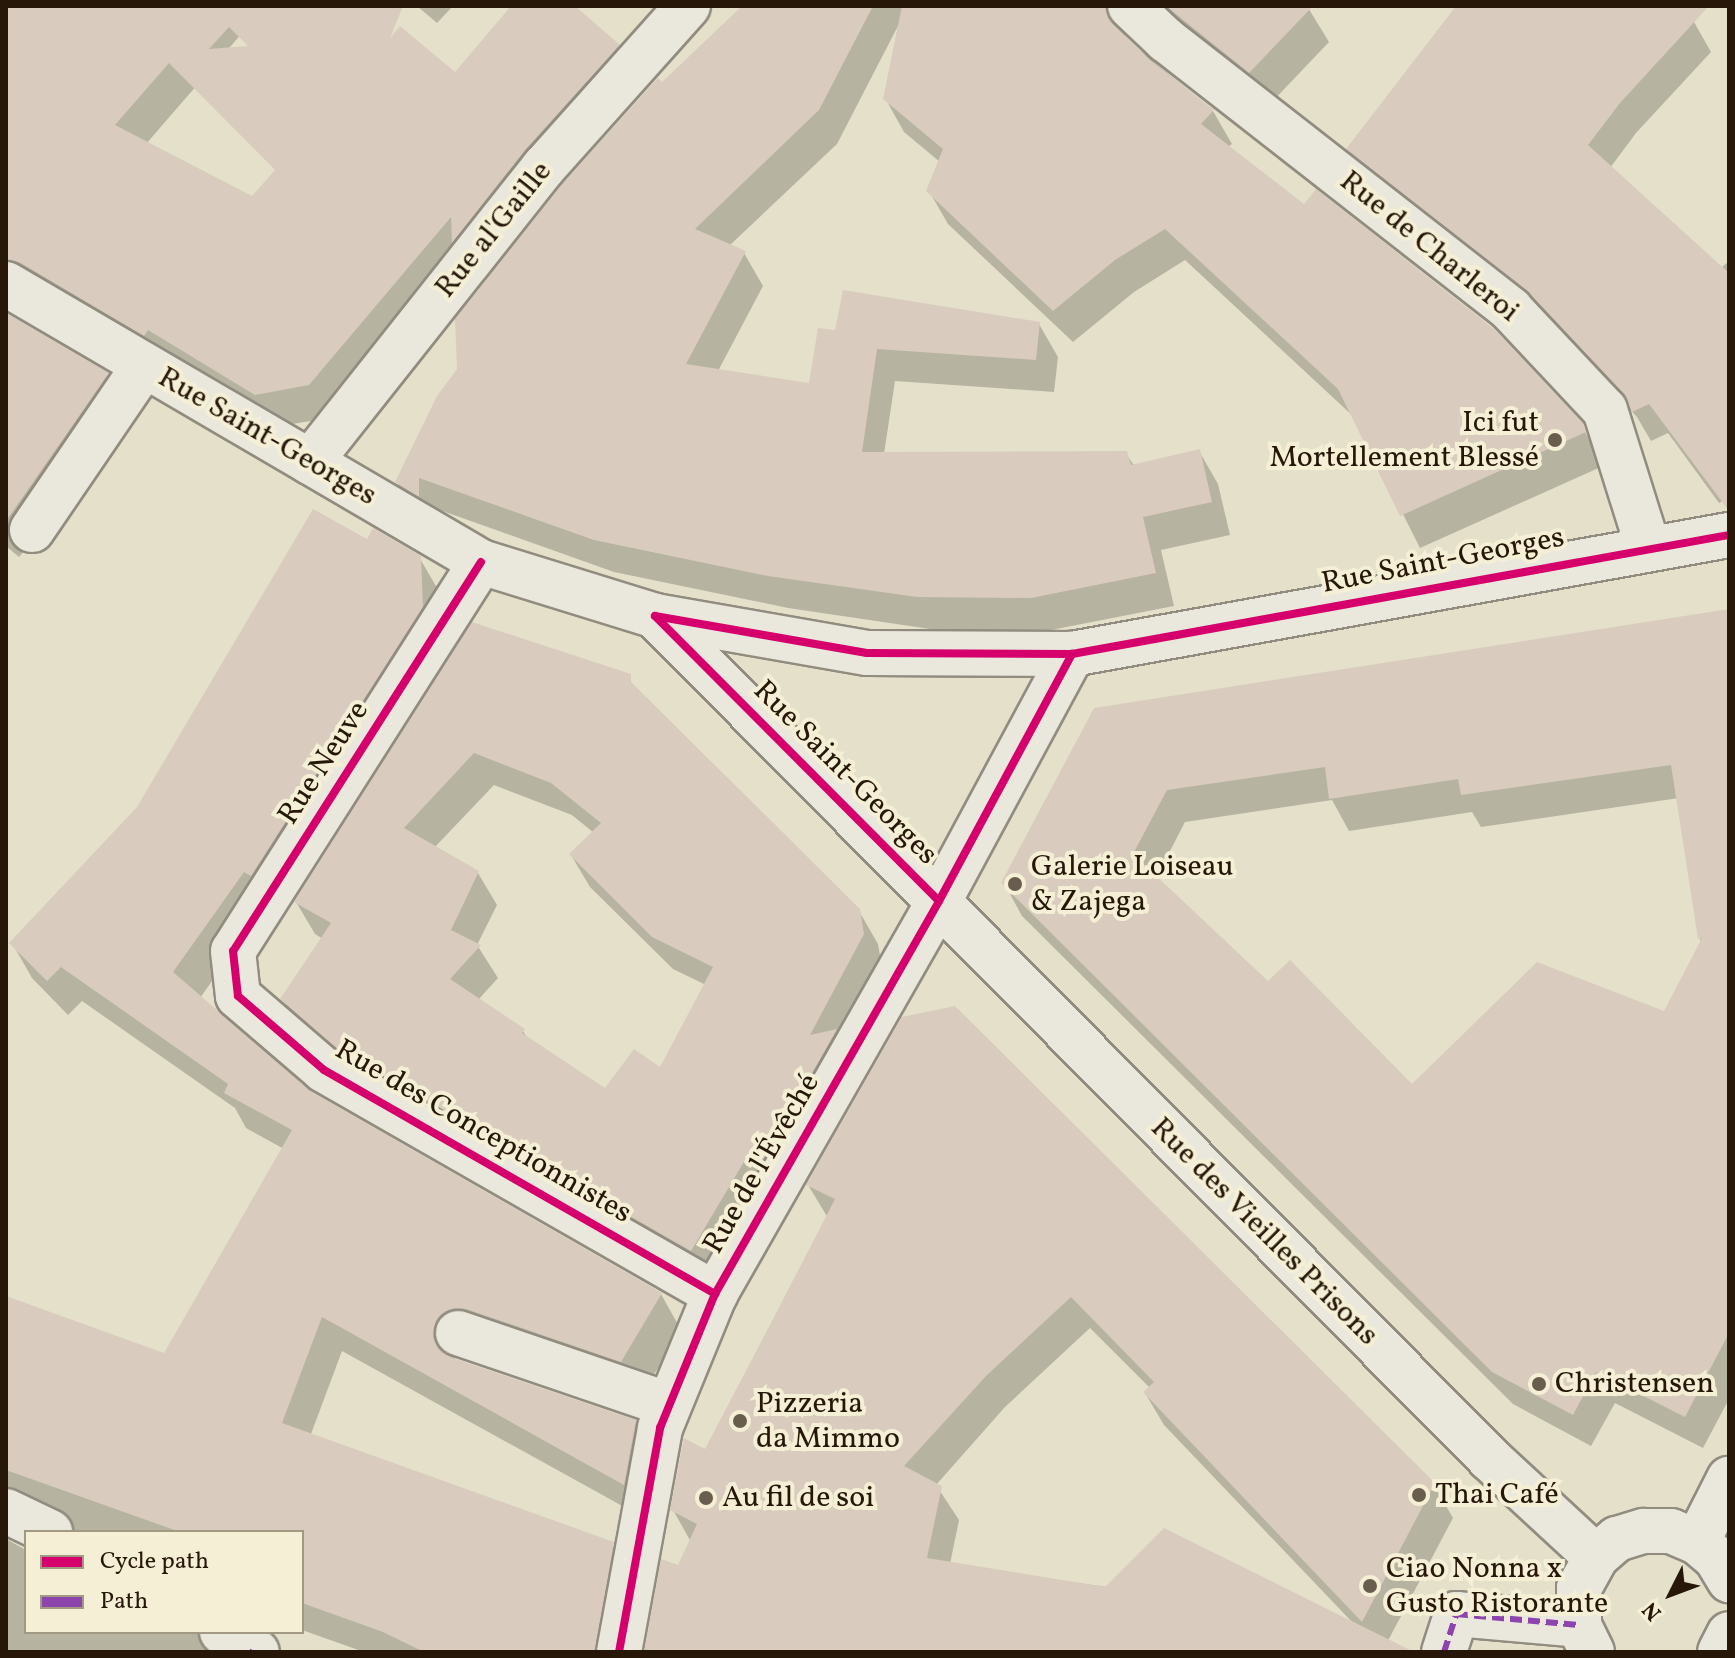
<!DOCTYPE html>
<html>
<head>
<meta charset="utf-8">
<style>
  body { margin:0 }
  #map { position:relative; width:1735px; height:1658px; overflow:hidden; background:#e5e0ca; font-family:Vollkorn,serif }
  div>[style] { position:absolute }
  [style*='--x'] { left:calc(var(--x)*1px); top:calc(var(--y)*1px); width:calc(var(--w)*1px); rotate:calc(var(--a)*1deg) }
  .shadow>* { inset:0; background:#0003 }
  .building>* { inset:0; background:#d9ccbe }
  .roads { filter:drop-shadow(2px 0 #918c7f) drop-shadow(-2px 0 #918c7f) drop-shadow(0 2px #918c7f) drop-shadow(0 -2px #918c7f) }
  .pedestrian>* { height:44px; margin:-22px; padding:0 22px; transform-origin:22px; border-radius:22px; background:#eae8dc }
  .minor>* { height:44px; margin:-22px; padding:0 22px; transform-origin:22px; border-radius:22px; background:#eae8dc }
  .quiet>* { height:6px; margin-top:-3px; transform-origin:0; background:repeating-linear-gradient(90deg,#8e44ad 0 12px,transparent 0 18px) }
  .cycleway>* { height:8px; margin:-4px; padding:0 4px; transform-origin:4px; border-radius:4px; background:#d6006c }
  .dots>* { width:22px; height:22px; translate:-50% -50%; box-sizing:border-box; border:4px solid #f5efd5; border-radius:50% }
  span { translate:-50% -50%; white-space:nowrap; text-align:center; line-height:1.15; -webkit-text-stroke:8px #f5efd5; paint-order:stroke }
  .street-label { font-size:30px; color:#261709 }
  .poi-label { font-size:30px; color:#261709 }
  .right { translate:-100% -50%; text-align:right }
  .left { translate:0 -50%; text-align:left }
  .frame { position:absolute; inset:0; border:8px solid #261709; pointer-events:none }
  .legend { position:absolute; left:24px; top:1530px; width:280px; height:104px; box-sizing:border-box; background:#f5efd5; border:2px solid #a29983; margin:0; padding:10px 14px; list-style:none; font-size:24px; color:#261709 }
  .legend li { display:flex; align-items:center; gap:16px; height:40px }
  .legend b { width:40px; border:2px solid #a29983 }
  .north { position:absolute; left:1631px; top:1554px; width:80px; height:80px; -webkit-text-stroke:6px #f5efd5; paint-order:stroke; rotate:228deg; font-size:22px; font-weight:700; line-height:32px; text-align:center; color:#261709 }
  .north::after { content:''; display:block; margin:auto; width:28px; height:36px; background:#261709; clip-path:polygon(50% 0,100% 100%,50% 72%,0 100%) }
</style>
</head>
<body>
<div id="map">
  <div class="shadow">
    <div style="clip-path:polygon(6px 6px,261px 6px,263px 9px,146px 144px,252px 199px,465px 183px,514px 6px,572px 6px,618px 46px,637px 79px,328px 418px,275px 427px,6px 302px)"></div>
    <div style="clip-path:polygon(417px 6px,453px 6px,437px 23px)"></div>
    <div style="clip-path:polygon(745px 6px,1307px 6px,1329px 42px,1269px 105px,1131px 21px,1124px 37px,1213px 111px,1232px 144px,1228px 147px,1581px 424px,1603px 466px,1420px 548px,1354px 417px,1185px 260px,1134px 292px,1073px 342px,948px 224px,929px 191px,940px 162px,904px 132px,885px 98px,898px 26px,837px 144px,729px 246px,744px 253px,763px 286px,718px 371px,810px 386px,837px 332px,1039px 324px,1058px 357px,1054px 392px,895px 381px,884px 454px,1126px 453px,1134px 466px,1199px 451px,1218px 484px,1230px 535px,1161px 550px,1174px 606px,1051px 630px,937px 630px,788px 608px,614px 572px,437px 509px,437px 528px,416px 515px,397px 482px,662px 84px)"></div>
    <div style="clip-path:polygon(1471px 6px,1669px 6px,1694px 22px,1711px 52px,1636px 133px,1610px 168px,1721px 268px,1729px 261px,1729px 498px,1719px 503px,1668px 433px,1651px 441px,1637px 417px,1549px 323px,1366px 180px,1349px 150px)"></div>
    <div style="clip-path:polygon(6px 315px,107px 375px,126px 408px,49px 521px,19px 557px,6px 546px)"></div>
    <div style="clip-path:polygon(368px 542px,419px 557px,440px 593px,265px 906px,200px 998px,310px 1093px,661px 1294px,681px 1330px,641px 1396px,462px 1349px,454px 1360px,635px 1422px,656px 1457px,644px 1518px,342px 1351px,311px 1434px,612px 1544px,633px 1579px,620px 1652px,364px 1652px,302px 1630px,302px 1532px,6px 1532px,6px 1298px,165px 1356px,284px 1149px,246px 1128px,235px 1108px,82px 1001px,68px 1015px,32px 978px,12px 943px,138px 808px)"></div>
    <div style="clip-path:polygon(evenodd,473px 625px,859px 911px,878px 944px,882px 967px,710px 1282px,301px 1032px,283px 1000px,323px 939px,315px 934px,296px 902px,473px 625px,494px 785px,572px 815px,594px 833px,571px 855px,590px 887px,673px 969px,706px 985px,661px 1070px,606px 1090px,528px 1040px,523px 1031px,478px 1000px,498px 978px,477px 945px,497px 905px,478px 873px,434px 848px,494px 785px)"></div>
    <div style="clip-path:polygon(evenodd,1729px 687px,1729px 1399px,1703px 1448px,1615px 1403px,1591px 1446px,1513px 1404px,1022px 916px,1004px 883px,1095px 710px,1729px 687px,1679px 798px,1701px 944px,1664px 1013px,1412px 1087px,1268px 984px,1156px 878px,1185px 822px,1332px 800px,1349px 831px,1472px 812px,1481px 827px,1679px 798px)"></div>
    <div style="clip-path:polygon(evenodd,903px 1018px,1434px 1485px,1453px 1518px,1382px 1652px,646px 1652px,691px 1542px,673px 1510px,828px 1218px,808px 1185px,903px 1018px,1090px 1328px,1150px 1388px,1145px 1393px,1164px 1425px,1353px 1623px,950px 1564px,959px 1520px,936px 1485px,1005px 1407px,1090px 1328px)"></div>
    <div style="clip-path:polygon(6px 1539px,26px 1550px,26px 1632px,232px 1632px,219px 1652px,6px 1652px)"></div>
  </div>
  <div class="building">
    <div style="clip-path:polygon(evenodd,6px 6px,403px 6px,390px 38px,400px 26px,455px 72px,511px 6px,575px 6px,620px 45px,525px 150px,452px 243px,451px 217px,309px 385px,255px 395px,148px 330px,144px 336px,19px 262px,6px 259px,6px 6px,229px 27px,248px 46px,209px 49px,229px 27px,6px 6px,169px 63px,275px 170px,252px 196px,115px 125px,169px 63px)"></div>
    <div style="clip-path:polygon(742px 6px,873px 6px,819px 110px,695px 229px,746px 251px,686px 364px,809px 383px,818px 328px,835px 330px,843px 290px,1040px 322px,1036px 360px,877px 349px,862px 452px,1127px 451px,1131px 465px,1200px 449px,1212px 502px,1143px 517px,1156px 573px,1031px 598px,917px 597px,768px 576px,594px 540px,419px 478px,419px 497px,395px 482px,437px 396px,457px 369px,455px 319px,563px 183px,658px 78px,662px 82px)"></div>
    <div style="clip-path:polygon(902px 6px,1106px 6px,1113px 24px,1150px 60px,1214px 110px,1201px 124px,1304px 204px,1316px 189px,1494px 329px,1583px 423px,1586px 432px,1400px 516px,1338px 389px,1165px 229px,1115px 260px,1053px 311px,926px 191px,943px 149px,883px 99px)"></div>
    <div style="clip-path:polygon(1166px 6px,1313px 6px,1249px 73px)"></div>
    <div style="clip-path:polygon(1456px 6px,1709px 6px,1620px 103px,1588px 145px,1729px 273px,1729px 511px,1649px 404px,1632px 412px,1623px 393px,1529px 293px,1346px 149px)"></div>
    <div style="clip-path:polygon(6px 313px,109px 373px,6px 521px)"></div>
    <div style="clip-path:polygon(313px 509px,367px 539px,373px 528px,421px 556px,423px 607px,251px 876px,244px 872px,173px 972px,312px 1092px,662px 1293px,621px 1362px,466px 1309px,454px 1308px,442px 1314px,434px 1326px,433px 1337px,439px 1349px,450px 1357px,636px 1420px,624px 1485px,322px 1317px,282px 1423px,614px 1542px,595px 1652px,424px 1652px,383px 1632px,302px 1603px,302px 1532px,180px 1532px,6px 1470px,6px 1296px,164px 1353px,292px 1130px,224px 1093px,228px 1084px,61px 967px,47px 981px,9px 943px,137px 807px)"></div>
    <div style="clip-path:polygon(evenodd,1729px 609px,1729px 1333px,1685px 1417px,1596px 1372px,1573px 1415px,1492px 1372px,1001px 883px,1094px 708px,1729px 609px,1671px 765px,1698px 939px,1702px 938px,1664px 1011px,1537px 962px,1412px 1084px,1290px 960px,1268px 981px,1133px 854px,1167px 790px,1325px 767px,1329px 799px,1458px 779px,1461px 795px,1671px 765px)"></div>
    <div style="clip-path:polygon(evenodd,472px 622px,631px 674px,631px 682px,860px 909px,864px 934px,810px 1035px,837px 1029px,762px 1162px,748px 1155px,691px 1251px,338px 1050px,280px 999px,331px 923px,294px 902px,472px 622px,474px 753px,551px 783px,601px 823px,569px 854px,652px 937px,713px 967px,660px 1067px,634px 1049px,605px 1088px,522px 1033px,525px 1029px,450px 979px,481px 945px,451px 930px,479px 871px,404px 828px,474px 753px)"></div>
    <div style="clip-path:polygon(955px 1006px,1435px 1483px,1362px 1622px,1143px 1392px,1154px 1382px,1071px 1297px,987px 1375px,904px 1466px,942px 1486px,927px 1558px,1105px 1587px,1164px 1528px,1414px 1652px,644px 1652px,661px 1559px,678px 1565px,697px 1524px,670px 1510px,684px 1438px,705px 1449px,773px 1319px,835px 1199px,806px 1185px,902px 1017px)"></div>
  </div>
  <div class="roads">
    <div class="pedestrian">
      <div style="--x:1444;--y:1652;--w:40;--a:-72"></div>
      <div style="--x:1456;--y:1614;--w:123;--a:5.1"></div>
    </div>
    <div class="minor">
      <div style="--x:1130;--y:6;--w:50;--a:43.4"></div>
      <div style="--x:1166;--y:40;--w:438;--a:38"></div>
      <div style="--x:1511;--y:310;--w:137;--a:46.8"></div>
      <div style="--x:1605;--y:410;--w:144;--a:72.6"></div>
      <div style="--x:6;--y:284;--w:550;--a:30.34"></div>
      <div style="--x:481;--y:562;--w:182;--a:17.2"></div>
      <div style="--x:655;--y:616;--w:215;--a:9.9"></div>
      <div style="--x:867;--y:653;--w:205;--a:0.3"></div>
      <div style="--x:1072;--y:654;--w:668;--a:-10.27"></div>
      <div style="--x:310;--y:462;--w:377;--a:-51.6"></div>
      <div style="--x:544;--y:167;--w:216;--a:-48.2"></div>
      <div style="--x:32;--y:530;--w:199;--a:-55.7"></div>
      <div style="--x:481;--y:562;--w:461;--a:122.5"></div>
      <div style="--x:233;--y:951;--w:45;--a:83.7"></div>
      <div style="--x:238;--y:996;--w:113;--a:40.7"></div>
      <div style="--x:324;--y:1070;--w:451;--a:29.8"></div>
      <div style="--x:655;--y:616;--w:1185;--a:45.27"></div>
      <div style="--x:1489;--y:1458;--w:146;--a:42.8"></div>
      <div style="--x:458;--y:1333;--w:221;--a:18.8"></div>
      <div style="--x:6;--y:1511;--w:49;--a:25.5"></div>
      <div style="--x:1697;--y:1542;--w:71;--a:-63.1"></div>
      <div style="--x:222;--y:1632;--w:40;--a:29.7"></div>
      <div style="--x:619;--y:1652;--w:228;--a:-79.6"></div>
      <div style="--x:660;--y:1428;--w:145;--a:-67.7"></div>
      <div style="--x:715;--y:1294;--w:452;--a:-60.3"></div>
      <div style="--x:939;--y:901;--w:281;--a:-61.7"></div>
      <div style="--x:1592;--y:1652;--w:30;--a:-116"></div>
      <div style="--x:1579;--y:1625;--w:37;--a:-90"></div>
      <div style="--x:1579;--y:1588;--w:35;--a:-61"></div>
      <div style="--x:1596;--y:1557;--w:28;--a:-41"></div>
      <div style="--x:1617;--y:1539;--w:28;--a:-17"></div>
      <div style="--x:1644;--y:1531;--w:27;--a:0"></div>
      <div style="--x:1671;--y:1531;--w:28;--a:23"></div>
      <div style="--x:1697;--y:1542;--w:25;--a:40"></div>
      <div style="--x:1716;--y:1558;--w:26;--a:59"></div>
      <div style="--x:1720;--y:1652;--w:20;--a:-63"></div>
    </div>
  </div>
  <div class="quiet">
    <div style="--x:252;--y:1652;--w:2;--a:-63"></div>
    <div style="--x:1444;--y:1652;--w:40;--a:-72"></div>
    <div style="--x:1456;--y:1614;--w:123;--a:5.1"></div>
  </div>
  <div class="cycleway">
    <div style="--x:481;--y:562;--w:461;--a:122.5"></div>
    <div style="--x:233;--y:951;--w:45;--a:83.7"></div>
    <div style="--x:238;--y:996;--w:113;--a:40.7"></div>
    <div style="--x:324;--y:1070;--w:451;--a:29.8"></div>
    <div style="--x:655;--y:616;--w:215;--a:9.9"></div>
    <div style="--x:867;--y:653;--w:205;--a:0.3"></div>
    <div style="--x:1072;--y:654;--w:668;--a:-10.27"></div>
    <div style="--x:655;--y:616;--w:402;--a:45.1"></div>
    <div style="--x:619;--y:1652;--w:228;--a:-79.6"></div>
    <div style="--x:660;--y:1428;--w:145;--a:-67.7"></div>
    <div style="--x:715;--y:1294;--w:452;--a:-60.3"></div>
    <div style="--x:939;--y:901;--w:281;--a:-61.7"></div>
  </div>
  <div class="dots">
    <div style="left:1555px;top:440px;background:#695d4d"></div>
    <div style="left:1015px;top:884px;background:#695d4d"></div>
    <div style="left:1539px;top:1384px;background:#695d4d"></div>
    <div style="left:740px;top:1421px;background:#695d4d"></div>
    <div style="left:1419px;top:1495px;background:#695d4d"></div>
    <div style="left:706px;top:1498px;background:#695d4d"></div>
    <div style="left:1370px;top:1586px;background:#695d4d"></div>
  </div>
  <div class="street-label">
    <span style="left:494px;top:230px;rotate:-51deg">Rue al'Gaille</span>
    <span style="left:1429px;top:247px;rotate:39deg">Rue de Charleroi</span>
    <span style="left:267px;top:437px;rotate:30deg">Rue Saint-Georges</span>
    <span style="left:1443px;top:561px;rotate:-11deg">Rue Saint-Georges</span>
    <span style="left:324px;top:763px;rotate:-57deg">Rue Neuve</span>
    <span style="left:845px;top:773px;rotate:45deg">Rue Saint-Georges</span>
    <span style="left:483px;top:1132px;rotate:30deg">Rue des Conceptionnistes</span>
    <span style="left:762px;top:1164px;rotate:-60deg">Rue de l'Évêché</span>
    <span style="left:1264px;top:1232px;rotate:45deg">Rue des Vieilles Prisons</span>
  </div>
  <div class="poi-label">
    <span class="right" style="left:1539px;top:440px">Ici fut<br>Mortellement Blessé</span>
    <span class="left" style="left:1031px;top:884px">Galerie Loiseau<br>&amp; Zajega</span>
    <span class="left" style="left:1555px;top:1384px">Christensen</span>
    <span class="left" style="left:756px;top:1421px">Pizzeria<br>da Mimmo</span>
    <span class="left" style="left:1435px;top:1495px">Thai Café</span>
    <span class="left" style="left:722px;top:1498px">Au fil de soi</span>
    <span class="left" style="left:1386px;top:1586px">Ciao Nonna x<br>Gusto Ristorante</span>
  </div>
  <div class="frame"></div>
  <ul class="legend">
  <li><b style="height:10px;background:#d6006c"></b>Cycle path</li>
  <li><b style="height:10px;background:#8e44ad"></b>Path</li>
  </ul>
  <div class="north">N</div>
</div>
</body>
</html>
